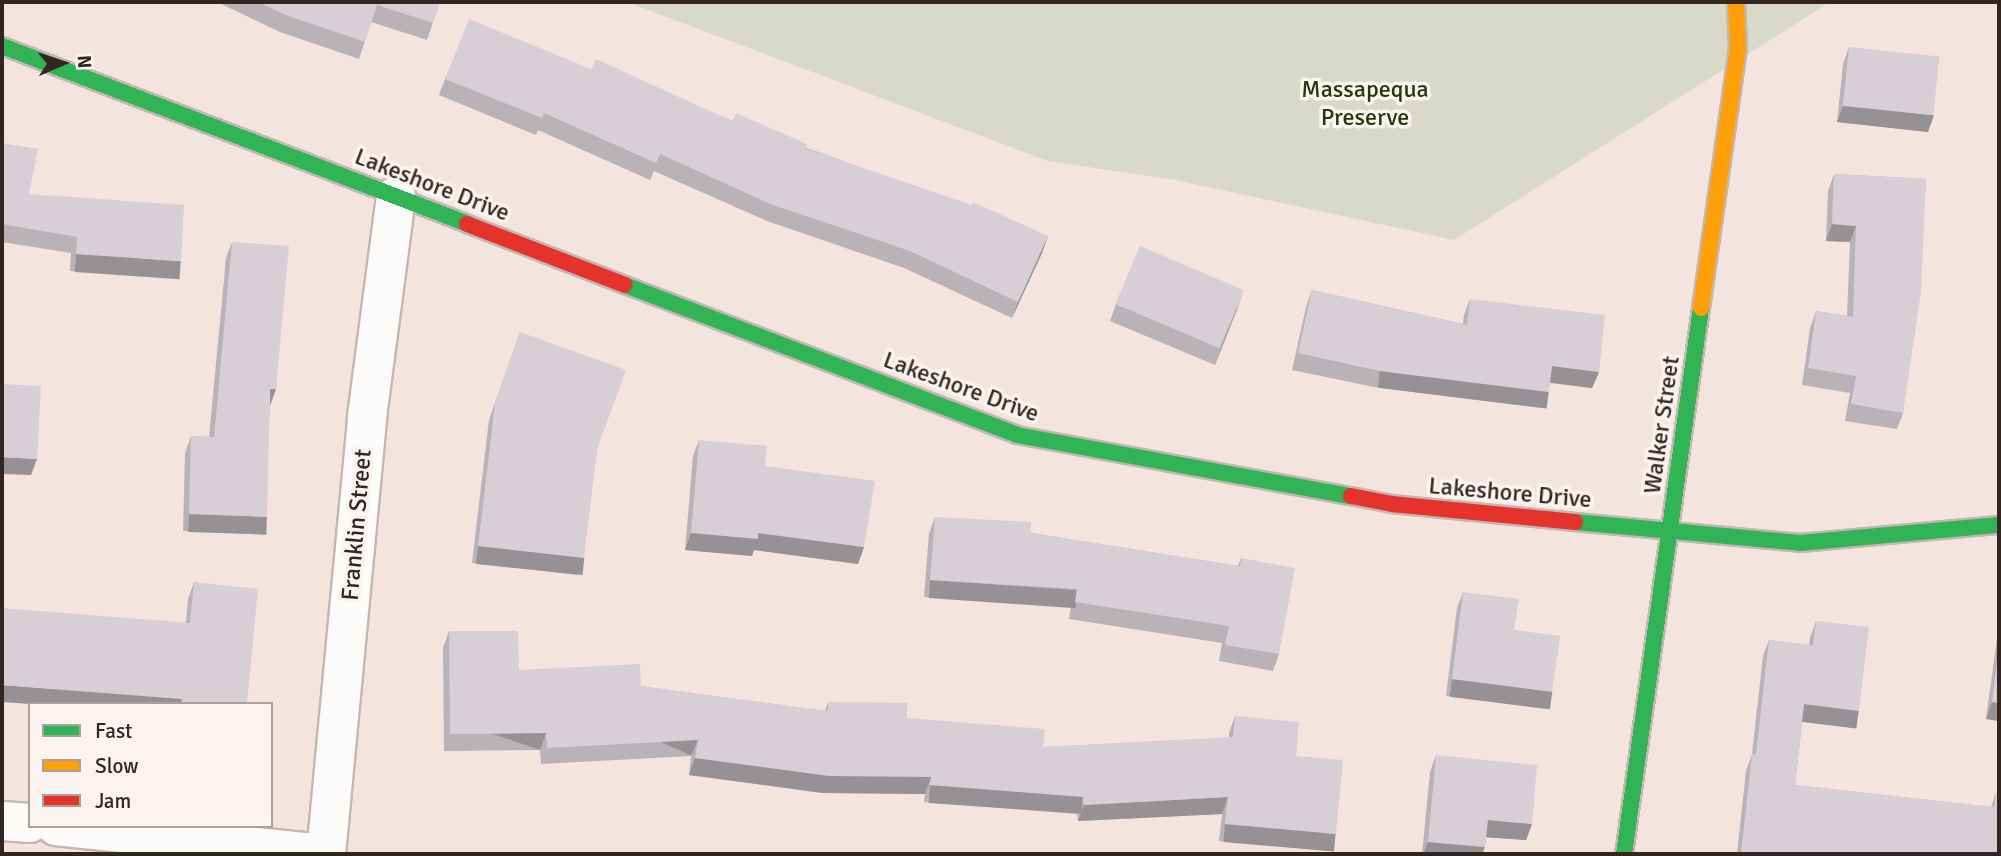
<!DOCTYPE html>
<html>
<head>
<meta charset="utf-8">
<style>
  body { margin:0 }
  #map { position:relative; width:2001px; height:856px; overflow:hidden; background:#f4e4de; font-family:Signika,sans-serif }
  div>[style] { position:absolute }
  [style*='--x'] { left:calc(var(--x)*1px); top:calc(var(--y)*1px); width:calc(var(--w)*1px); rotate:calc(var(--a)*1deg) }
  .green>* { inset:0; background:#d8dac7 }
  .roads { filter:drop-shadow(2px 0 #c4b6b1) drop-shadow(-2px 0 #c4b6b1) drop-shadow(0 2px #c4b6b1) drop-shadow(0 -2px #c4b6b1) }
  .street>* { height:38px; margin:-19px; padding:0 19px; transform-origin:19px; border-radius:19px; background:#fdfbfa }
  .fast>* { height:16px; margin:-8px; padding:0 8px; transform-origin:8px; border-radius:8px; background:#30b455 }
  .slow>* { height:16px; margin:-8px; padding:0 8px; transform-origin:8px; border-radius:8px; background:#ff9f0a }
  .jam>* { height:16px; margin:-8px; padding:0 8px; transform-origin:8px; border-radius:8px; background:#e5322d }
  .wall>* { inset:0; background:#b9b2b7 }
  .shaded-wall>* { inset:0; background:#969195; transform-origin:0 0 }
  .building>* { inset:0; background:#d7cfd5; transform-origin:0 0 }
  span { translate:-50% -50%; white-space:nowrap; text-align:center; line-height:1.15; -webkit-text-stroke:7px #faf3f0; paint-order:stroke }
  .park-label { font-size:24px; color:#243a07 }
  .street-label { font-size:24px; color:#332621 }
  .frame { position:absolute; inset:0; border:4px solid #332621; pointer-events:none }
  .legend { position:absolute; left:28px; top:702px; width:245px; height:126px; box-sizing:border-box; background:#faf3f0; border:2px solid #aaa19d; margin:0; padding:9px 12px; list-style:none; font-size:21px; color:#332621 }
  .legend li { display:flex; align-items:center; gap:14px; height:35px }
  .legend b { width:35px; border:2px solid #aaa19d }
  .north { position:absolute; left:28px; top:28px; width:70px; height:70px; -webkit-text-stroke:5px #faf3f0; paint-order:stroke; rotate:87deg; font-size:19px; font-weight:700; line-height:28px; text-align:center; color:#332621 }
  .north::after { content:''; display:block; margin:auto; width:24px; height:32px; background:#332621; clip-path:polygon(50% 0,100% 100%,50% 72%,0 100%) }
</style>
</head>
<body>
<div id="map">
  <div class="green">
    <div style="clip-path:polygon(627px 2px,1830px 2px,1454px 240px,1175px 180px,1048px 161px)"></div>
  </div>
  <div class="roads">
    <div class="street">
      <div style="--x:2;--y:821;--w:28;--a:4"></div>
      <div style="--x:56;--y:826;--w:268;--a:6"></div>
      <div style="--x:326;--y:854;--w:439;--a:-84.6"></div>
      <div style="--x:367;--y:417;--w:223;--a:-82.5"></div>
    </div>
    <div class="fast">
      <div style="--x:2;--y:46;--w:498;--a:20.9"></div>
      <div style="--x:625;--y:285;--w:420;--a:20.9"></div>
      <div style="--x:1017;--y:435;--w:340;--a:10.4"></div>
      <div style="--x:1575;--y:522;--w:226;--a:5.3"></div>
      <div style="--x:1800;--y:543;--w:200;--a:-5.2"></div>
      <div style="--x:1624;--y:854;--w:551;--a:-81.97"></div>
    </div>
    <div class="slow">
      <div style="--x:1701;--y:308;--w:263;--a:-81.9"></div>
      <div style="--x:1738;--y:48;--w:46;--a:-92.5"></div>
    </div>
    <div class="jam">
      <div style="--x:467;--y:224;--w:169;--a:21.1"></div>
      <div style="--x:1351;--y:496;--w:42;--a:11"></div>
      <div style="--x:1392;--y:504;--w:184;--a:5.6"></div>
    </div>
  </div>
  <div class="wall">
    <div style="clip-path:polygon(217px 2px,440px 2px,427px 40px,371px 22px,359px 59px,280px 32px)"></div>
    <div style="clip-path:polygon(1849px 47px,1928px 132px,1837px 122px,1843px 64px)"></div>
    <div style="clip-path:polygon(591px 69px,1048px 236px,1042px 253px,1012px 318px,904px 268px,767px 221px,654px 171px,650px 180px,538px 130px,536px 135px,439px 95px,445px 79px)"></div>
    <div style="clip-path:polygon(2px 143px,29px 194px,175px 278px,70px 271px,71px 253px,2px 242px)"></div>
    <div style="clip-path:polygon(1834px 174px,1926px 179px,1903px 413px,1897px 429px,1845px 421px,1850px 393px,1802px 385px,1810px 328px,1816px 311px,1847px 316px,1850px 242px,1826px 241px,1828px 191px)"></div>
    <div style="clip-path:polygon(232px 242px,270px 406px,261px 534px,183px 531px,185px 453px,191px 436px,209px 437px,226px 258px)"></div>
    <div style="clip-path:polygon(1312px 290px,1463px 324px,1464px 315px,1470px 299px,1599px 372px,1592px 388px,1550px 383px,1543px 408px,1374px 387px,1292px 370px,1306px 307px)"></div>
    <div style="clip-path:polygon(1116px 304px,1238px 307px,1215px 365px,1110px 321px)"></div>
    <div style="clip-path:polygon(520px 332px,597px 450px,578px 575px,472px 563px,489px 420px)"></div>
    <div style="clip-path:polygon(699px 440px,765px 466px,864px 547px,858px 564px,754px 550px,752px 556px,685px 550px,693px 456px)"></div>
    <div style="clip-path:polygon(935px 517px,1031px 533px,1238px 566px,1241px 558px,1279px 654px,1273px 671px,1219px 661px,1222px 643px,1069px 619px,1071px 606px,924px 597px,929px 533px)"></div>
    <div style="clip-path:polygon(194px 582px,247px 704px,30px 704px,186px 622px,188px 599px)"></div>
    <div style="clip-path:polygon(1463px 592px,1514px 630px,1552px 692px,1546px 709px,1446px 696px,1457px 608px)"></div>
    <div style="clip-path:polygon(1816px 621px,1859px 711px,1853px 728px,1802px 722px,1795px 785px,1991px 807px,1996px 793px,1999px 854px,1737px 854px,1746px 771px,1752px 754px,1763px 656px,1769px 640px,1809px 645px,1810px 638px)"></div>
    <div style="clip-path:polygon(1999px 627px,1999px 721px,1986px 719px,1998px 631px)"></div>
    <div style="clip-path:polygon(449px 631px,519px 670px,825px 711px,828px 702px,907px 718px,1043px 747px,1229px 738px,1229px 733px,1235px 716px,1296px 756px,1330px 851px,1219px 841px,1222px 814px,1078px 821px,1077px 814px,924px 802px,925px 794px,823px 793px,689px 775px,691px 756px,541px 764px,540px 750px,444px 751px,443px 648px)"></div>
    <div style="clip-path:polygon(1436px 755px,1532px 824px,1526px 840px,1486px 837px,1485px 847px,1482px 854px,1422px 854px,1430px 772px)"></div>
  </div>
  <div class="shaded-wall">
    <div style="clip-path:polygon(1843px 106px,1934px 115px,1928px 132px,1837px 122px)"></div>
    <div style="clip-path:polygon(1832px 224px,1856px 226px,1850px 242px,1826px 241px)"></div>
    <div style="clip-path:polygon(1048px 236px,1042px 253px,1012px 318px,1018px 302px)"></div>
    <div style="left:76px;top:254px;width:105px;height:18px;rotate:4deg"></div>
    <div style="clip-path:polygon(1244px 291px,1238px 307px,1215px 365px,1221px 348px)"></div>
    <div style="clip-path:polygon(1552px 366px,1599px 372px,1592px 388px,1546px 382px)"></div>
    <div style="left:1380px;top:371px;width:170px;height:17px;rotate:7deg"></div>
    <div style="clip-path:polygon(270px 389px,276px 389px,270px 406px)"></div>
    <div style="clip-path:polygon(2px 457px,37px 459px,31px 475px,2px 474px)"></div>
    <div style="left:189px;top:514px;width:78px;height:18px;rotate:2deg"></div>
    <div style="clip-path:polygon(691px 533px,758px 533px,864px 547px,858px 564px,754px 550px,752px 556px,685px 550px)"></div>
    <div style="left:478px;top:546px;width:107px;height:18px;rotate:6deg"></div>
    <div style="left:930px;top:580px;width:147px;height:18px;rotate:4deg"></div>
    <div style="left:1452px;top:679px;width:101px;height:18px;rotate:7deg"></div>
    <div style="clip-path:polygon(2px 685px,182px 699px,180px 704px,30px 704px,2px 702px)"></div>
    <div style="clip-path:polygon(1992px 702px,1999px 703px,1999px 721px,1986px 719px)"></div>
    <div style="left:1804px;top:704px;width:55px;height:18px;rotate:7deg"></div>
    <div style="left:546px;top:733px;width:18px;height:96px;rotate:109deg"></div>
    <div style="left:698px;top:740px;width:17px;height:151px;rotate:114deg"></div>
    <div style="clip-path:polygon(695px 758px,931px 777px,925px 794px,823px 793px,689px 775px)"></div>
    <div style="left:930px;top:785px;width:153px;height:18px;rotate:4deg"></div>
    <div style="clip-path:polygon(1228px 797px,1222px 814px,1078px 821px,1084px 805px)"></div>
    <div style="clip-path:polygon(1488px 820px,1532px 824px,1526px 840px,1482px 837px)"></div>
    <div style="left:1225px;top:824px;width:111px;height:18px;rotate:5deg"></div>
    <div style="clip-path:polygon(1428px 842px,1485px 847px,1482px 854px,1423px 854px)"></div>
  </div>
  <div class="building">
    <div style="clip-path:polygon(258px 2px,440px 2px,433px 23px,377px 5px,365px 42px,286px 15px)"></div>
    <div style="clip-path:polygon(469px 19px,591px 69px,596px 59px,732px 121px,736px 113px,807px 144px,805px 148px,972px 205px,973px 202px,1048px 236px,1018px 302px,910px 251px,773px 205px,660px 154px,656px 163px,544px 113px,542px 118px,445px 79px)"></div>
    <div style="left:1849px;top:47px;width:91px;height:59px;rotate:6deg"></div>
    <div style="clip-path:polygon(2px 143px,38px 149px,29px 194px,184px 205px,181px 261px,76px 254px,77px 237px,2px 224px)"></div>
    <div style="clip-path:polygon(1834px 174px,1926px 179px,1921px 292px,1903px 413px,1851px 404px,1856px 376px,1808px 368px,1816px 311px,1853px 317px,1856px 226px,1832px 224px)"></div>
    <div style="clip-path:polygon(232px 242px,289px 246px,276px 389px,270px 389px,267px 517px,189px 514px,191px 436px,214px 437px)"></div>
    <div style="left:1140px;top:246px;width:113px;height:63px;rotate:23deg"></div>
    <div style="clip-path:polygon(1312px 290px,1467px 325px,1470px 299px,1605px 315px,1599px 372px,1552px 366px,1549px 392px,1380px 371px,1298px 353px)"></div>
    <div style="clip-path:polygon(520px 332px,626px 370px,597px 449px,584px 558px,478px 546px,495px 404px)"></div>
    <div style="left:2px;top:384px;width:39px;height:73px;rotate:3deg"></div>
    <div style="clip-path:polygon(699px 440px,767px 446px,765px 466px,875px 481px,864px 547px,758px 533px,758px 539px,691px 533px)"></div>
    <div style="clip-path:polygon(935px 517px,1031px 522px,1031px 533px,1240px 566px,1241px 558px,1295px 568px,1279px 654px,1225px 645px,1229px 626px,1075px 602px,1077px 589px,930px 580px)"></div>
    <div style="clip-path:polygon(194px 582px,258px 589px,247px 704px,181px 704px,182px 699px,2px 685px,2px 608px,190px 623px)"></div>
    <div style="clip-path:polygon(1463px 592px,1519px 599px,1514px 630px,1560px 636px,1552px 692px,1452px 679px)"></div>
    <div style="clip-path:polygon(1816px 621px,1869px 627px,1859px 711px,1804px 704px,1795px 785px,1994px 807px,1996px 793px,1999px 793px,1999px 854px,1741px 854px,1752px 754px,1756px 754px,1769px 640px,1813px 645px)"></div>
    <div style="clip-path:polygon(449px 631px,518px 631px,519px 670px,640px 664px,641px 686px,828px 711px,828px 702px,907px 703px,907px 718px,1045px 729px,1043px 747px,1233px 737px,1235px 716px,1299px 722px,1296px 756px,1343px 760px,1336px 834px,1225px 824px,1228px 797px,1084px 805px,1083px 797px,930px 785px,931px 777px,829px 776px,695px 758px,698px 740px,547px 748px,546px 733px,450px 734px)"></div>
    <div style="clip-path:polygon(1999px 649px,1999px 703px,1992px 702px)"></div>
    <div style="clip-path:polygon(1436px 755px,1537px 765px,1532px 824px,1488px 820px,1485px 847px,1428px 842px)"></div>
  </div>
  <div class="park-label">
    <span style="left:1365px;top:104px">Massapequa<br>Preserve</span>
  </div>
  <div class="street-label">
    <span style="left:432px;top:185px;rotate:21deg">Lakeshore Drive</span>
    <span style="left:961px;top:387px;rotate:20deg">Lakeshore Drive</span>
    <span style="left:1662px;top:425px;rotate:-82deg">Walker Street</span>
    <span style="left:1510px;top:493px;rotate:5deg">Lakeshore Drive</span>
    <span style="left:357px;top:525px;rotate:-85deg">Franklin Street</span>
  </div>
  <div class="frame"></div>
  <ul class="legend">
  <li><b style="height:9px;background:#30b455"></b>Fast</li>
  <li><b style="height:9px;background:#ff9f0a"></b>Slow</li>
  <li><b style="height:9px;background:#e5322d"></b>Jam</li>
  </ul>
  <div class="north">N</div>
</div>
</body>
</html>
